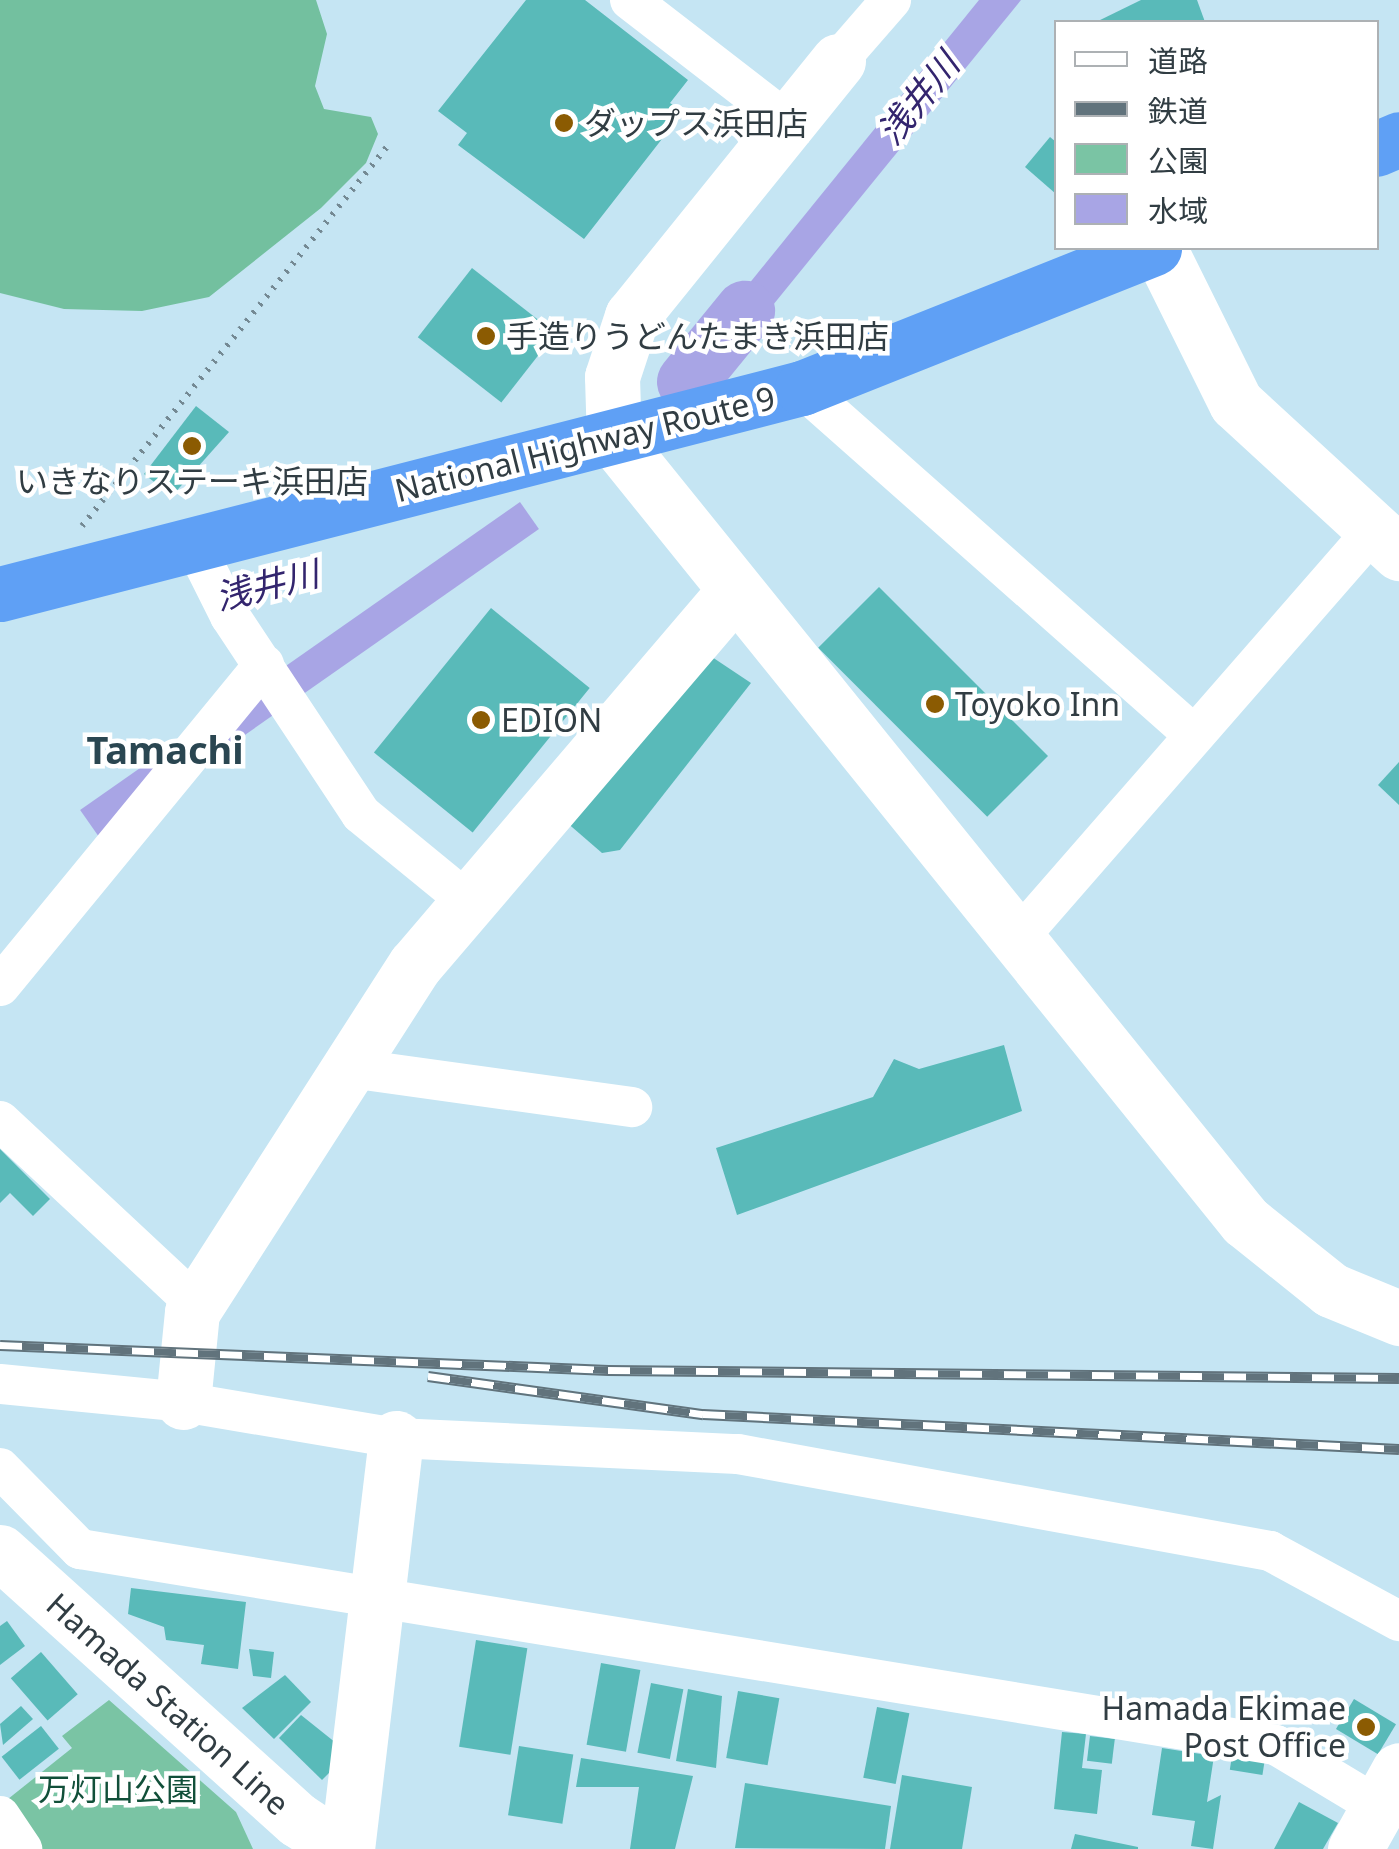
<!DOCTYPE html>
<html>
<head>
<meta charset="utf-8">
<style>
  body { margin:0 }
  #map { position:relative; width:1399px; height:1849px; overflow:hidden; background:#c5e5f3; font-family:"Noto Sans","Noto Sans JP",sans-serif }
  div>[style] { position:absolute }
  [style*='--x'] { left:calc(var(--x)*1px); top:calc(var(--y)*1px); width:calc(var(--w)*1px); rotate:calc(var(--a)*1deg) }
  .green>* { inset:0; background:#7ac4a4 }
  .forest>* { inset:0; background:#73c09f }
  .water>* { inset:0; background:#a8a5e5; transform-origin:0 0 }
  .river>* { height:60px; margin:-30px; padding:0 30px; transform-origin:30px; border-radius:30px; background:#a8a5e5 }
  .building>* { inset:0; background:#59bab9; transform-origin:0 0 }
  .path>* { height:6px; margin-top:-3px; transform-origin:0; background:repeating-linear-gradient(90deg,#748993 0 2.5px,transparent 0 10.5px) }
  .street>* { height:40px; margin:-20px; padding:0 20px; transform-origin:20px; border-radius:20px; background:#fff }
  .secondary>* { height:55px; margin:-27.5px; padding:0 27.5px; transform-origin:27.5px; border-radius:27.5px; background:#fff }
  .highway>* { height:55px; margin:-27.5px; padding:0 27.5px; transform-origin:27.5px; border-radius:27.5px; background:#5fa0f5 }
  .rail>* { height:11px; margin-top:-5.5px; transform-origin:0; background:repeating-linear-gradient(90deg,#fff 0 22px,#61737c 0 44px); box-sizing:border-box; border-block:2px solid #61737c }
  .dots>* { width:28px; height:28px; translate:-50% -50%; box-sizing:border-box; border:5px solid #fff; border-radius:50% }
  span { translate:-50% -50%; white-space:nowrap; text-align:center; line-height:1.15; -webkit-text-stroke:9px #fff; paint-order:stroke }
  .poi-label { font-size:32px; color:#313d43 }
  .left { translate:0 -50%; text-align:left }
  .right { translate:-100% -50%; text-align:right }
  .street-label { font-size:32px; color:#313d43 }
  .park-label { font-size:32px; color:#114f39 }
  .water-label { font-size:35px; color:#33256e; font-style:italic }
  .quarter-label { font-size:38px; color:#2a4651; font-weight:700 }
  .legend { position:absolute; left:1054px; top:20px; width:325px; height:230px; box-sizing:border-box; background:#fff; border:2px solid #adb1b4; margin:0; padding:12px 18px; list-style:none; font-size:30px; color:#313d43 }
  .legend li { display:flex; align-items:center; gap:20px; height:50px }
  .legend b { width:50px; border:2px solid #adb1b4 }
</style>
</head>
<body>
<div id="map">
  <div class="green">
    <div style="clip-path:polygon(109px 1700px,236px 1812px,253px 1849px,42px 1849px,8px 1799px,72px 1748px,62px 1736px)"></div>
  </div>
  <div class="forest">
    <div style="clip-path:polygon(0 0,316px 0,327px 34px,315px 86px,324px 109px,371px 117px,378px 134px,366px 163px,321px 208px,209px 297px,142px 311px,64px 309px,0 293px)"></div>
  </div>
  <div class="water">
    <div style="clip-path:polygon(979px 0,1021px 0,725px 364px,671px 380px)"></div>
    <div style="left:520px;top:502px;width:33px;height:537px;rotate:55deg"></div>
  </div>
  <div class="river">
    <div style="--x:687;--y:382;--w:92;--a:-50.8"></div>
  </div>
  <div class="building">
    <div style="clip-path:polygon(526px 0,585px 0,688px 80px,670px 103px,683px 112px,584px 239px,458px 145px,467px 133px,438px 111px)"></div>
    <div style="clip-path:polygon(1141px 0,1197px 0,1205px 22px,1096px 22px)"></div>
    <div style="clip-path:polygon(1050px 137px,1056px 142px,1056px 194px,1025px 167px)"></div>
    <div style="left:472px;top:268px;width:106px;height:88px;rotate:38deg"></div>
    <div style="clip-path:polygon(196px 406px,229px 432px,172px 496px,144px 474px)"></div>
    <div style="left:879px;top:587px;width:239px;height:86px;rotate:45deg"></div>
    <div style="left:491px;top:608px;width:127px;height:186px;rotate:39deg"></div>
    <div style="clip-path:polygon(697px 647px,751px 683px,620px 850px,602px 853px,565px 821px)"></div>
    <div style="clip-path:polygon(1399px 762px,1399px 805px,1378px 785px)"></div>
    <div style="clip-path:polygon(1004px 1045px,1022px 1111px,737px 1215px,716px 1148px,873px 1097px,894px 1059px,919px 1069px)"></div>
    <div style="clip-path:polygon(0 1149px,50px 1199px,33px 1216px,10px 1193px,0 1203px)"></div>
    <div style="clip-path:polygon(131px 1588px,246px 1602px,238px 1669px,201px 1664px,204px 1645px,166px 1640px,164px 1627px,128px 1614px)"></div>
    <div style="clip-path:polygon(7px 1621px,25px 1646px,0 1665px,0 1626px)"></div>
    <div style="left:476px;top:1640px;width:52px;height:108px;rotate:9deg"></div>
    <div style="clip-path:polygon(249px 1649px,274px 1652px,271px 1678px,253px 1676px)"></div>
    <div style="left:41px;top:1652px;width:56px;height:40px;rotate:49deg"></div>
    <div style="left:601px;top:1663px;width:40px;height:83px;rotate:10deg"></div>
    <div style="clip-path:polygon(285px 1675px,311px 1702px,274px 1739px,242px 1708px)"></div>
    <div style="left:651px;top:1683px;width:33px;height:71px;rotate:11deg"></div>
    <div style="clip-path:polygon(688px 1689px,722px 1696px,716px 1768px,676px 1761px)"></div>
    <div style="left:738px;top:1691px;width:42px;height:68px;rotate:10deg"></div>
    <div style="left:1354px;top:1699px;width:49px;height:35px;rotate:31deg"></div>
    <div style="clip-path:polygon(21px 1706px,33px 1719px,3px 1745px,0 1724px)"></div>
    <div style="left:877px;top:1707px;width:33px;height:72px;rotate:11deg"></div>
    <div style="clip-path:polygon(301px 1715px,341px 1747px,342px 1760px,322px 1780px,279px 1738px)"></div>
    <div style="left:41px;top:1726px;width:29px;height:50px;rotate:52deg"></div>
    <div style="clip-path:polygon(1062px 1732px,1086px 1734px,1082px 1768px,1102px 1770px,1097px 1814px,1054px 1809px)"></div>
    <div style="left:1090px;top:1736px;width:25px;height:25px;rotate:7deg"></div>
    <div style="left:519px;top:1746px;width:55px;height:70px;rotate:9deg"></div>
    <div style="clip-path:polygon(1162px 1748px,1214px 1756px,1207px 1802px,1221px 1795px,1213px 1849px,1191px 1846px,1195px 1821px,1152px 1815px)"></div>
    <div style="left:1232px;top:1756px;width:33px;height:14px;rotate:9deg"></div>
    <div style="clip-path:polygon(581px 1758px,693px 1776px,675px 1849px,630px 1849px,639px 1787px,576px 1787px)"></div>
    <div style="clip-path:polygon(902px 1775px,972px 1787px,962px 1849px,890px 1849px)"></div>
    <div style="clip-path:polygon(745px 1783px,891px 1806px,885px 1849px,735px 1848px)"></div>
    <div style="clip-path:polygon(1299px 1802px,1338px 1823px,1323px 1849px,1274px 1849px)"></div>
    <div style="clip-path:polygon(1075px 1834px,1138px 1847px,1138px 1849px,1071px 1849px)"></div>
  </div>
  <div class="path">
    <div style="--x:82;--y:526;--w:489;--a:-51.2"></div>
  </div>
  <div class="street">
    <div style="--x:630;--y:0;--w:201;--a:37.7"></div>
    <div style="--x:838;--y:61;--w:81;--a:-49"></div>
    <div style="--x:802;--y:388;--w:522;--a:41.51"></div>
    <div style="--x:193;--y:542;--w:83;--a:63.4"></div>
    <div style="--x:230;--y:616;--w:237;--a:56.5"></div>
    <div style="--x:361;--y:814;--w:134;--a:39.3"></div>
    <div style="--x:1018;--y:938;--w:540;--a:-48.9"></div>
    <div style="--x:0;--y:986;--w:416;--a:-50.6"></div>
    <div style="--x:350;--y:1068;--w:285;--a:7.9"></div>
    <div style="--x:0;--y:1121;--w:268;--a:43"></div>
    <div style="--x:0;--y:1384;--w:184;--a:5.6"></div>
    <div style="--x:183;--y:1402;--w:216;--a:9.6"></div>
    <div style="--x:396;--y:1438;--w:342;--a:2.7"></div>
    <div style="--x:738;--y:1454;--w:541;--a:10.33"></div>
    <div style="--x:1270;--y:1551;--w:147;--a:28.5"></div>
    <div style="--x:0;--y:1468;--w:114;--a:45.4"></div>
    <div style="--x:80;--y:1549;--w:1212;--a:9.31"></div>
    <div style="--x:1276;--y:1745;--w:120;--a:31"></div>
    <div style="--x:0;--y:1816;--w:40;--a:56"></div>
  </div>
  <div class="secondary">
    <div style="--x:838;--y:61;--w:328;--a:128.9"></div>
    <div style="--x:632;--y:316;--w:64;--a:108.2"></div>
    <div style="--x:612;--y:377;--w:62;--a:88.2"></div>
    <div style="--x:614;--y:439;--w:1005;--a:51.1"></div>
    <div style="--x:1245;--y:1221;--w:110;--a:38.7"></div>
    <div style="--x:1331;--y:1290;--w:74;--a:22.4"></div>
    <div style="--x:1159;--y:248;--w:173;--a:63.6"></div>
    <div style="--x:1236;--y:403;--w:222;--a:42.6"></div>
    <div style="--x:183;--y:1402;--w:90;--a:-84.3"></div>
    <div style="--x:192;--y:1312;--w:412;--a:-57.3"></div>
    <div style="--x:415;--y:965;--w:491;--a:-49.5"></div>
    <div style="--x:0;--y:1552;--w:401;--a:42"></div>
    <div style="--x:298;--y:1820;--w:53;--a:33.4"></div>
    <div style="--x:347;--y:1849;--w:414;--a:-83.2"></div>
    <div style="--x:1355;--y:1849;--w:90;--a:-60.9"></div>
  </div>
  <div class="highway">
    <div style="--x:1376;--y:149;--w:25;--a:-23"></div>
    <div style="--x:0;--y:594;--w:828;--a:-14.41"></div>
    <div style="--x:802;--y:388;--w:379;--a:-21.7"></div>
  </div>
  <div class="rail">
    <div style="--x:0;--y:1345;--w:609;--a:2.35"></div>
    <div style="--x:608;--y:1370;--w:791;--a:0.58"></div>
    <div style="--x:428;--y:1376;--w:278;--a:7.9"></div>
    <div style="--x:703;--y:1414;--w:697;--a:2.88"></div>
  </div>
  <div class="dots">
    <div style="left:564px;top:123px;background:#8b5b02"></div>
    <div style="left:486px;top:336px;background:#8b5b02"></div>
    <div style="left:192px;top:446px;background:#8b5b02"></div>
    <div style="left:935px;top:704px;background:#8b5b02"></div>
    <div style="left:481px;top:720px;background:#8b5b02"></div>
    <div style="left:1366px;top:1727px;background:#8b5b02"></div>
  </div>
  <div class="poi-label">
    <span class="left" style="left:584px;top:123px">ダップス浜田店</span>
    <span class="left" style="left:506px;top:336px">手造りうどんたまき浜田店</span>
    <span style="left:192px;top:481px">いきなりステーキ浜田店</span>
    <span class="left" style="left:955px;top:704px">Toyoko Inn</span>
    <span class="left" style="left:501px;top:720px">EDION</span>
    <span class="right" style="left:1346px;top:1727px">Hamada Ekimae<br>Post Office</span>
  </div>
  <div class="street-label">
    <span style="left:585px;top:444px;rotate:-14deg">National Highway Route 9</span>
    <span style="left:168px;top:1704px;rotate:42deg">Hamada Station Line</span>
  </div>
  <div class="park-label">
    <span style="left:118px;top:1789px">万灯山公園</span>
  </div>
  <div class="water-label">
    <span style="left:918px;top:98px;rotate:-51deg">浅井川</span>
    <span style="left:267px;top:585px;rotate:-14deg">浅井川</span>
  </div>
  <div class="quarter-label">
    <span style="left:165px;top:750px">Tamachi</span>
  </div>
  <ul class="legend">
  <li><b style="height:12px;background:#fff"></b>道路</li>
  <li><b style="height:12px;background:#61737c"></b>鉄道</li>
  <li><b style="height:28px;background:#7ac4a4"></b>公園</li>
  <li><b style="height:28px;background:#a8a5e5"></b>水域</li>
  </ul>
</div>
</body>
</html>
